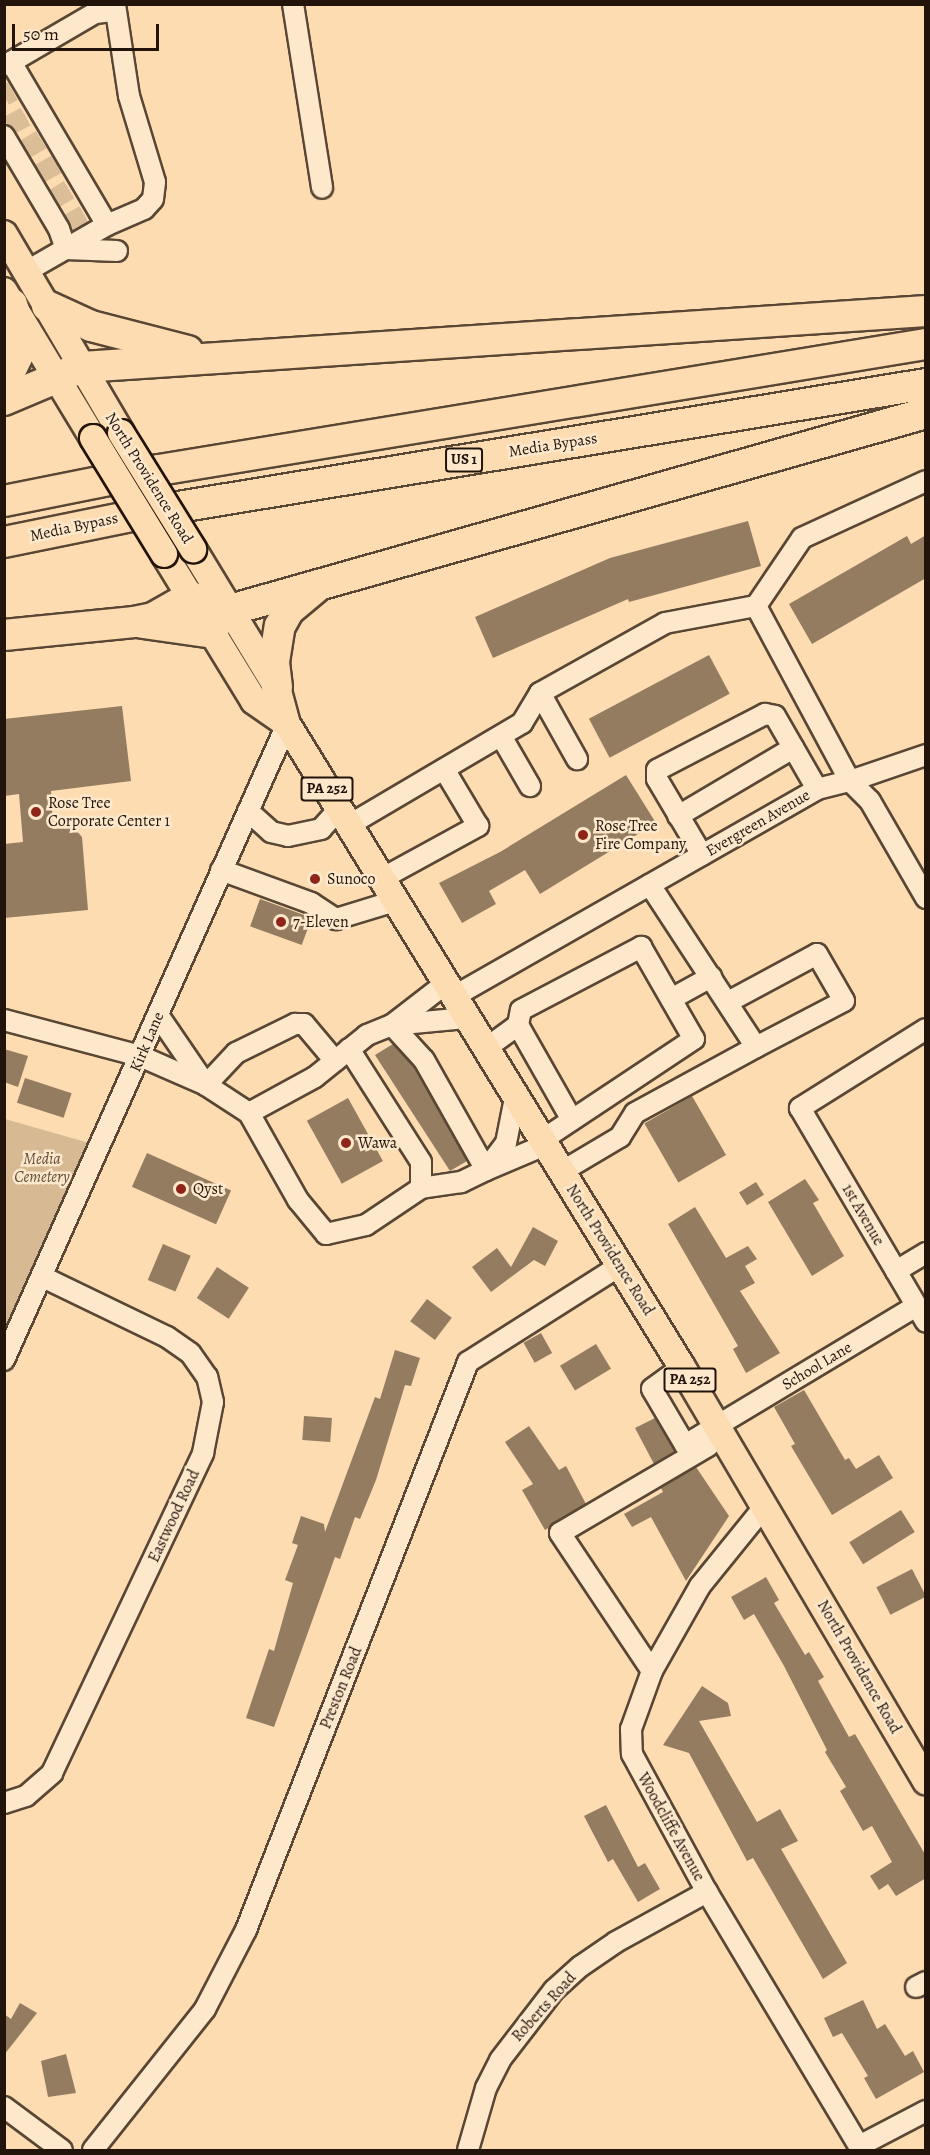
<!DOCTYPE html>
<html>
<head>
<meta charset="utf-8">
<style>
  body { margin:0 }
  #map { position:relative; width:930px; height:2155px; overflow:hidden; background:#fcdcb0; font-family:Alegreya,serif }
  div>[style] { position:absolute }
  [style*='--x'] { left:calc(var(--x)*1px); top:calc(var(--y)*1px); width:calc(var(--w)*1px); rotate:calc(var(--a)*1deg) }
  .green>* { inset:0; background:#d7ba94 }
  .building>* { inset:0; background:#947c61; transform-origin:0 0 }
  .minor-tunnel>* { height:20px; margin-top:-10px; transform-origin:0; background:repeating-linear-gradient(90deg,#dbbe97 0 20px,transparent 0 30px) }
  .roads { filter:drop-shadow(2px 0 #594634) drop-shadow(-2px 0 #594634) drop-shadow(0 2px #594634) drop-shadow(0 -2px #594634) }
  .minor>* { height:20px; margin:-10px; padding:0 10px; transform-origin:10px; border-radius:10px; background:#fde8cc }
  .major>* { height:26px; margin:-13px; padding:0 13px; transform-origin:13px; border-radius:13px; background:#fcdcb0 }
  .highway>* { height:30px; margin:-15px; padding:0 15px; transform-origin:15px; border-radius:15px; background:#fcdcb0 }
  .bridges { filter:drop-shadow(2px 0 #23140b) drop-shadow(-2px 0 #23140b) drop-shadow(0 2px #23140b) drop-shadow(0 -2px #23140b) }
  .major-bridge>* { height:26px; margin:-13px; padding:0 13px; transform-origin:13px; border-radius:13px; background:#fcdcb0 }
  .dots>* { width:16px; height:16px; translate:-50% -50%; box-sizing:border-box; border:3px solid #fde8cc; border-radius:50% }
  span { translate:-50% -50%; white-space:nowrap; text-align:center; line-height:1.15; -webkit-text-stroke:5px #fde8cc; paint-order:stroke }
  .shield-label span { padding:2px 4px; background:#fde8cc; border:2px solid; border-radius:4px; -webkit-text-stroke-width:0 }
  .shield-label { font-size:15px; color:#23140b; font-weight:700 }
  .street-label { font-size:16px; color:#23140b }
  .poi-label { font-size:16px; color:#23140b }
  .left { translate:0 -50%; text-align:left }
  .park-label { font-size:16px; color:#624e3b; font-style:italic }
  .frame { position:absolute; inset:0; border:6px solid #23140b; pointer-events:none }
  .scale { position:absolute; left:12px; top:24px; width:147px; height:27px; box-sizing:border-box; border:3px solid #23140b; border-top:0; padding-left:8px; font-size:18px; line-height:21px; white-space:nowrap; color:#23140b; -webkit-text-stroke:4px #fde8cc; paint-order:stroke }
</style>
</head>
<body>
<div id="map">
  <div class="green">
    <div style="clip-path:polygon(5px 1119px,96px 1145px,5px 1336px)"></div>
  </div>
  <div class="building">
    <div style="clip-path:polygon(748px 521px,761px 566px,629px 602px,628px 599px,493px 658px,475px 617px,610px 558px)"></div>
    <div style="clip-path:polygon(926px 535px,926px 578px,812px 644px,789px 604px,907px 536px,911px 544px)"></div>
    <div style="left:709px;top:655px;width:44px;height:136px;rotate:62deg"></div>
    <div style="clip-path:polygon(122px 706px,131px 781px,51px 791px,53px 829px,74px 828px,82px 837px,88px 910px,4px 918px,4px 844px,23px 842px,19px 794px,4px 796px,4px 719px)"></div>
    <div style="clip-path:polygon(626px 775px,656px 823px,540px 894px,525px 870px,489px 891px,496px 904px,462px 923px,439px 883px,500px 852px)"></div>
    <div style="left:260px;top:899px;width:55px;height:29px;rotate:20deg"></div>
    <div style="clip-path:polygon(393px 1044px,414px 1067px,467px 1161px,450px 1171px,375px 1055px)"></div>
    <div style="clip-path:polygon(4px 1049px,28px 1056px,18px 1087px,4px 1082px)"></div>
    <div style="left:25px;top:1078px;width:49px;height:26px;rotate:18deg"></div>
    <div style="left:692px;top:1096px;width:68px;height:55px;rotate:60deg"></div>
    <div style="left:348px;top:1098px;width:72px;height:47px;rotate:61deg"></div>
    <div style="left:147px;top:1153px;width:92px;height:37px;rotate:24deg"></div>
    <div style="clip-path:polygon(805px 1179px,819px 1200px,813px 1203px,844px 1256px,812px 1276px,768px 1202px)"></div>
    <div style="left:756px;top:1182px;width:15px;height:20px;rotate:58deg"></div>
    <div style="clip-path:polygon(695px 1207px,726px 1258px,748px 1246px,757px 1259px,745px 1266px,755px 1283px,740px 1291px,780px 1353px,746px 1373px,733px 1349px,738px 1346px,668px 1224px)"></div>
    <div style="clip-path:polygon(533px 1227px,558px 1241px,545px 1266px,534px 1260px,491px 1292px,472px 1267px,497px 1248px,511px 1267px)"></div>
    <div style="left:163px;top:1244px;width:30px;height:39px;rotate:23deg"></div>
    <div style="left:217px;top:1267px;width:38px;height:37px;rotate:33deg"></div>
    <div style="left:427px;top:1299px;width:31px;height:28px;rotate:37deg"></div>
    <div style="left:541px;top:1333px;width:23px;height:20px;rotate:61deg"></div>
    <div style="left:596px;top:1344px;width:29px;height:42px;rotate:59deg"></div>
    <div style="clip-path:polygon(395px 1350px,420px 1358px,411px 1386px,405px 1385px,376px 1480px,360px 1519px,355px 1517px,340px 1559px,335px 1557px,274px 1727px,246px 1718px,269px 1649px,274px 1651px,293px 1583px,285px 1580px,298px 1545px,292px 1543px,301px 1516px,324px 1524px,325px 1532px,375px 1397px,380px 1399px)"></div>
    <div style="clip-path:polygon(804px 1390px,845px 1460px,849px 1458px,856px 1469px,879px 1455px,893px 1478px,832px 1515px,791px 1446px,795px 1444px,774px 1407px)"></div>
    <div style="left:304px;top:1416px;width:28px;height:24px;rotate:4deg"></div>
    <div style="clip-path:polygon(655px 1418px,675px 1451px,654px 1464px,635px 1428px)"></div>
    <div style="clip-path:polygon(529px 1426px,559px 1470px,566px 1466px,586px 1504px,545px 1530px,522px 1490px,533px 1484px,505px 1442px)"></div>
    <div style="clip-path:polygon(696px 1467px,729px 1516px,686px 1581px,651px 1517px,632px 1527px,624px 1514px,663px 1492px,661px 1488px)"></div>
    <div style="left:901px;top:1510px;width:26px;height:61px;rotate:58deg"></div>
    <div style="left:912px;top:1569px;width:31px;height:40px;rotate:63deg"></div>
    <div style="clip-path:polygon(766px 1577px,779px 1600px,774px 1603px,805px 1655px,809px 1652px,824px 1677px,818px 1681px,849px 1737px,855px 1734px,926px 1856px,926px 1878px,896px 1896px,888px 1884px,879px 1890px,870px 1876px,892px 1862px,872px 1826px,863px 1831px,840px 1791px,846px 1787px,825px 1752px,827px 1750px,784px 1666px,754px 1614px,744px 1620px,731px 1597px)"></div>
    <div style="clip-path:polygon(702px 1686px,728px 1703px,731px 1716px,699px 1721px,757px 1822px,780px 1809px,798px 1841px,781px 1849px,847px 1963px,823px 1979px,753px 1858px,747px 1861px,689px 1753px,663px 1745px)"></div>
    <div style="clip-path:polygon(606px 1805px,638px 1867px,645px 1863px,660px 1889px,638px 1902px,613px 1859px,608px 1862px,584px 1816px)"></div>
    <div style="clip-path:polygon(863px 2000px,877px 2029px,885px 2024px,905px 2056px,913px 2051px,924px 2072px,876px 2099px,864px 2078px,868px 2076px,842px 2033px,833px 2037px,824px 2018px)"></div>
    <div style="clip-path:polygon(20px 2003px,37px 2013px,4px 2055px,4px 2014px,11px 2019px)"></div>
    <div style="clip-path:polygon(66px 2054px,76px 2093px,48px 2097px,41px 2061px)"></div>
  </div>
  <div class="minor-tunnel">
    <div style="--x:4;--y:96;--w:10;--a:-29"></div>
    <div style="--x:8;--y:126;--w:21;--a:-28"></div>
    <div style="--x:24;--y:150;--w:21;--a:-31"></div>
    <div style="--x:39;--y:174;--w:21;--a:-29"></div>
    <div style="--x:52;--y:200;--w:21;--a:-31"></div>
    <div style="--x:67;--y:225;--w:22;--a:-30"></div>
  </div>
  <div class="roads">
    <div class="minor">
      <div style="--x:293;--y:4;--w:186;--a:81"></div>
      <div style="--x:11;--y:62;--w:97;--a:-30.3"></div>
      <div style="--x:95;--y:13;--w:20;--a:-6"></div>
      <div style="--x:4;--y:65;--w:8;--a:-23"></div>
      <div style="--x:11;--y:62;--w:189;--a:59.5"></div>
      <div style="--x:107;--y:225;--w:92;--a:150.1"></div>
      <div style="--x:4;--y:136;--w:108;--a:59.4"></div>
      <div style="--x:59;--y:229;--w:21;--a:71"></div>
      <div style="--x:107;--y:225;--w:40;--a:-23.4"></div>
      <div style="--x:144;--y:209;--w:13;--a:-48"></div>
      <div style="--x:153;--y:199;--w:17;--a:-83"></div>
      <div style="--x:155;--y:182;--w:90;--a:-106.8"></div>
      <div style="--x:129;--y:96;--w:93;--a:-98.7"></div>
      <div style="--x:66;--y:249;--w:51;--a:2.2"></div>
      <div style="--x:756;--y:606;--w:199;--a:61.8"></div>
      <div style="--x:850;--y:781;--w:80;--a:-18.9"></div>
      <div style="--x:540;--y:693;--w:76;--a:60.7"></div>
      <div style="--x:501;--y:736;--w:58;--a:59.9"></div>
      <div style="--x:248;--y:811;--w:31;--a:42"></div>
      <div style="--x:271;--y:832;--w:17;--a:13"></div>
      <div style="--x:288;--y:836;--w:34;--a:-12"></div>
      <div style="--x:321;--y:829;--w:27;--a:-48"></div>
      <div style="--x:678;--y:816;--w:134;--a:-30.6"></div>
      <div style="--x:349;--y:825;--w:201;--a:-30.5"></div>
      <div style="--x:522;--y:723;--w:35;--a:-59"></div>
      <div style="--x:540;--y:693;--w:143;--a:-29.2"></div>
      <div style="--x:665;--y:623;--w:93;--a:-10.6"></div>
      <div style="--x:756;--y:606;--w:82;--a:-55.9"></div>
      <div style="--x:802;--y:538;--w:136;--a:-24.7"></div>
      <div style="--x:702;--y:855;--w:88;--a:-120.6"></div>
      <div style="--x:657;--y:779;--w:9;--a:-90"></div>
      <div style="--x:657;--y:770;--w:122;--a:-27.4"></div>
      <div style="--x:765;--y:714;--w:10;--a:11"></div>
      <div style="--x:775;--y:716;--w:84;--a:60.1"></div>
      <div style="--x:221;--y:870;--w:96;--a:20.1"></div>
      <div style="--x:311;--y:903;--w:30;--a:33"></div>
      <div style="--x:336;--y:919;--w:62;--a:-17"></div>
      <div style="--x:381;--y:879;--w:111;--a:-28.7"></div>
      <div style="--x:478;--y:826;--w:66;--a:-120.8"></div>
      <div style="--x:453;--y:997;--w:419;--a:-29.7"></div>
      <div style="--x:817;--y:789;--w:34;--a:-14"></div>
      <div style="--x:850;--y:781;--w:28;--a:45"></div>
      <div style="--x:870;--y:801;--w:112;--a:60"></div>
      <div style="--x:671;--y:999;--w:46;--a:-28.8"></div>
      <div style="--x:728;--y:1002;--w:101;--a:-28.3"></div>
      <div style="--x:817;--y:954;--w:54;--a:60.1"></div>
      <div style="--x:844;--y:1001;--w:99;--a:152.4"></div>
      <div style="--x:158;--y:1015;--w:85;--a:55.6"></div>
      <div style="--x:4;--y:1020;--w:141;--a:14.8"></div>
      <div style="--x:140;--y:1056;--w:72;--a:23.7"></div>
      <div style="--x:206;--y:1085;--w:51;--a:33.1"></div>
      <div style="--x:249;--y:1113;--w:75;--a:-28.6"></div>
      <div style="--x:315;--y:1077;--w:67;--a:-38.9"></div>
      <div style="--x:367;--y:1035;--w:27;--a:-22"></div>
      <div style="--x:392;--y:1025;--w:74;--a:-5.4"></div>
      <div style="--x:392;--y:1025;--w:47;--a:47.6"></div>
      <div style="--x:424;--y:1060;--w:126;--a:60.6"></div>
      <div style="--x:486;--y:1170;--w:28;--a:154"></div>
      <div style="--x:461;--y:1182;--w:40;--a:171.5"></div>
      <div style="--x:392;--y:1025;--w:67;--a:-37.7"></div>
      <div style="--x:518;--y:1025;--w:109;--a:60.4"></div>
      <div style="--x:926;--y:1029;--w:149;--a:147.9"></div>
      <div style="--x:800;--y:1108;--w:248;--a:59.5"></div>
      <div style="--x:485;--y:1049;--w:41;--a:-36"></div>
      <div style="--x:518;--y:1025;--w:15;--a:-79"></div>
      <div style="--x:521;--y:1010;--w:136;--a:-27.7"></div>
      <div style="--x:641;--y:947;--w:106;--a:60.1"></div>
      <div style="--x:694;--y:1039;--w:182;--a:146.4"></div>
      <div style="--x:206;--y:1085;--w:44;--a:-46.8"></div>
      <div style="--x:236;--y:1053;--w:66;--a:-26.2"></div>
      <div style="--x:295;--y:1024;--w:9;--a:0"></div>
      <div style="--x:304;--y:1024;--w:48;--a:50"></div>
      <div style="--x:515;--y:1098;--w:46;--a:101.3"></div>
      <div style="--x:506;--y:1143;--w:34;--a:127"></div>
      <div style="--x:486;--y:1170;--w:64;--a:-23"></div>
      <div style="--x:249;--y:1113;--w:100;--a:60.6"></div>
      <div style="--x:298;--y:1200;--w:44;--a:50.5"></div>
      <div style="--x:326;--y:1234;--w:41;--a:-12.7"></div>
      <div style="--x:366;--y:1225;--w:66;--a:-33.9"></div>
      <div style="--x:421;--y:1188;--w:26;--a:-90"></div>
      <div style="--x:421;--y:1162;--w:134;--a:-122.5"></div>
      <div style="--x:561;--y:1172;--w:69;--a:-30.7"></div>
      <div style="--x:620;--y:1137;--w:28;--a:-58"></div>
      <div style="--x:635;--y:1113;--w:138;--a:-28.6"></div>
      <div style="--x:756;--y:1047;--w:194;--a:-123.2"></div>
      <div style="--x:896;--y:1271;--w:35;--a:-31"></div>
      <div style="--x:4;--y:1360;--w:696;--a:-66.01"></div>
      <div style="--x:682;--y:1367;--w:37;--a:144"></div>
      <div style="--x:652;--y:1389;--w:65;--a:59.5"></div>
      <div style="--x:685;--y:1445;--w:270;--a:-31"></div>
      <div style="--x:764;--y:1507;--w:102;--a:129"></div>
      <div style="--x:700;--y:1586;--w:98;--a:119.5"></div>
      <div style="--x:652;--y:1671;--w:62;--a:109.9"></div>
      <div style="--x:631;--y:1729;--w:25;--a:88"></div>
      <div style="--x:632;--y:1754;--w:157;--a:61.5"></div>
      <div style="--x:707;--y:1892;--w:296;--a:59.1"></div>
      <div style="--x:859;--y:2146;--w:76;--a:-27.6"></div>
      <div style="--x:652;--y:1671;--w:166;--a:-123.7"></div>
      <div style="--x:560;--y:1533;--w:172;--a:-30.4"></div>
      <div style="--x:4;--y:1803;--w:23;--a:-18"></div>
      <div style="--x:26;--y:1796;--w:35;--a:-41"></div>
      <div style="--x:52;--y:1773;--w:354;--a:-64.7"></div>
      <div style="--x:203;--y:1453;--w:52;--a:-78.9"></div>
      <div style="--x:213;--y:1402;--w:26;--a:-103"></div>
      <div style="--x:207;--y:1377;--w:29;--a:-125"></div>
      <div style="--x:190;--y:1353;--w:28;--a:-145"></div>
      <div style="--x:167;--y:1337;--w:138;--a:-154.2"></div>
      <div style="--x:916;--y:1987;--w:11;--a:-27"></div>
      <div style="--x:4;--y:2107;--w:72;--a:36.6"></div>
      <div style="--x:93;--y:2150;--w:180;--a:-51.5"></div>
      <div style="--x:205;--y:2009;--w:89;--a:-62.6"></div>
      <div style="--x:246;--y:1930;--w:610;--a:-68.65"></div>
      <div style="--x:468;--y:1362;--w:179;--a:-32.4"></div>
      <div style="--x:468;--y:2150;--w:65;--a:-73.8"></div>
      <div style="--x:486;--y:2088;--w:31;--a:-63"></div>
      <div style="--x:500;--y:2060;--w:88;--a:-52.4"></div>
      <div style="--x:554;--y:1990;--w:36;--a:-42"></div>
      <div style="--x:581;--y:1966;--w:42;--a:-34.4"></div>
      <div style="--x:616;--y:1942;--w:104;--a:-28.8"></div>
    </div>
    <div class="major">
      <div style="--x:4;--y:234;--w:231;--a:59.5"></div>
      <div style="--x:4;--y:291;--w:172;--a:58.8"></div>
      <div style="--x:193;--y:549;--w:162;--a:58.7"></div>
      <div style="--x:277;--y:687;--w:38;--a:75"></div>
      <div style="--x:287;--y:724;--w:755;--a:58.44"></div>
      <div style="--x:682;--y:1367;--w:481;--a:59.5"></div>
      <div style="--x:164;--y:554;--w:172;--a:58.5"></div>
      <div style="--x:254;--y:701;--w:40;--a:34.9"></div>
    </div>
    <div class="highway">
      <div style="--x:47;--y:306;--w:48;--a:24.4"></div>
      <div style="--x:91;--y:326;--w:100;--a:14.5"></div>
      <div style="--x:4;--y:384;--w:37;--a:-64"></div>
      <div style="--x:20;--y:351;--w:24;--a:-92"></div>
      <div style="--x:19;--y:327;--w:24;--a:-107"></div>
      <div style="--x:4;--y:400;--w:85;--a:-22.9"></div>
      <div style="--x:82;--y:367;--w:846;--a:-3.8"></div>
      <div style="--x:4;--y:501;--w:158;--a:-11.3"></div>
      <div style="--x:159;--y:470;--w:777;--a:-9.33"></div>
      <div style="--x:4;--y:542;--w:165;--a:-11.5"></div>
      <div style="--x:166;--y:509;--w:770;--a:-9.34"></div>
      <div style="--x:143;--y:623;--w:71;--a:8.1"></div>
      <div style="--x:4;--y:635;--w:131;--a:-5.7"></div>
      <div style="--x:134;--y:622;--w:19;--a:-12"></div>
      <div style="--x:153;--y:618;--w:43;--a:-29.6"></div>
      <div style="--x:190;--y:597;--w:42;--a:18"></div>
      <div style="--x:230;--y:610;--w:723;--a:-15.8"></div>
      <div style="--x:277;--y:687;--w:25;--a:-97"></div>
      <div style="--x:274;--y:662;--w:36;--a:-81"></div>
      <div style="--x:280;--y:626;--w:18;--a:-61"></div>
      <div style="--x:289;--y:610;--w:34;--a:-40"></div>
    </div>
  </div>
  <div class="bridges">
    <div class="major-bridge">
      <div style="--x:121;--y:433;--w:137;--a:58.2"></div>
      <div style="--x:93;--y:438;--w:136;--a:58.5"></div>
    </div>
  </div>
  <div class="dots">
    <div style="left:36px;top:812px;background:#8f2418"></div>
    <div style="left:583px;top:835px;background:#8f2418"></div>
    <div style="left:315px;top:879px;background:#8f2418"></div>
    <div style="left:281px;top:922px;background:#8f2418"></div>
    <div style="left:346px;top:1143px;background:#8f2418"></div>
    <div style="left:181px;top:1189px;background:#8f2418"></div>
  </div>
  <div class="shield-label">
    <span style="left:464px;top:460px">US 1</span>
    <span style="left:327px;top:789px">PA 252</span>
    <span style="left:690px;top:1380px">PA 252</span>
  </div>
  <div class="street-label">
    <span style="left:553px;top:445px;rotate:-9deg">Media Bypass</span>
    <span style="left:149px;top:478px;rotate:58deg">North Providence Road</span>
    <span style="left:74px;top:527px;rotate:-12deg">Media Bypass</span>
    <span style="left:758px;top:823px;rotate:-30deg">Evergreen Avenue</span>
    <span style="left:147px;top:1042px;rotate:-67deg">Kirk Lane</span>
    <span style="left:863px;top:1215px;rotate:60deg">1st Avenue</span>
    <span style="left:610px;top:1250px;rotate:58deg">North Providence Road</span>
    <span style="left:817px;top:1366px;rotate:-31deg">School Lane</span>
    <span style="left:174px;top:1516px;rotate:-65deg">Eastwood Road</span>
    <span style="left:859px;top:1667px;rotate:60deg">North Providence Road</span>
    <span style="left:341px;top:1688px;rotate:-68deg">Preston Road</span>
    <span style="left:671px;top:1827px;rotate:61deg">Woodcliffe Avenue</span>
    <span style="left:544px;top:2007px;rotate:-48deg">Roberts Road</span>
  </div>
  <div class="poi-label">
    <span class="left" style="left:48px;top:812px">Rose Tree<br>Corporate Center 1</span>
    <span class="left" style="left:595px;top:835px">Rose Tree<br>Fire Company</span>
    <span class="left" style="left:327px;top:879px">Sunoco</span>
    <span class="left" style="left:293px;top:922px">7-Eleven</span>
    <span class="left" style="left:358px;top:1143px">Wawa</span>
    <span class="left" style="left:193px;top:1189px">Qyst</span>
  </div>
  <div class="park-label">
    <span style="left:42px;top:1168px">Media<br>Cemetery</span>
  </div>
  <div class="frame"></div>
  <div class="scale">50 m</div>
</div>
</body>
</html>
